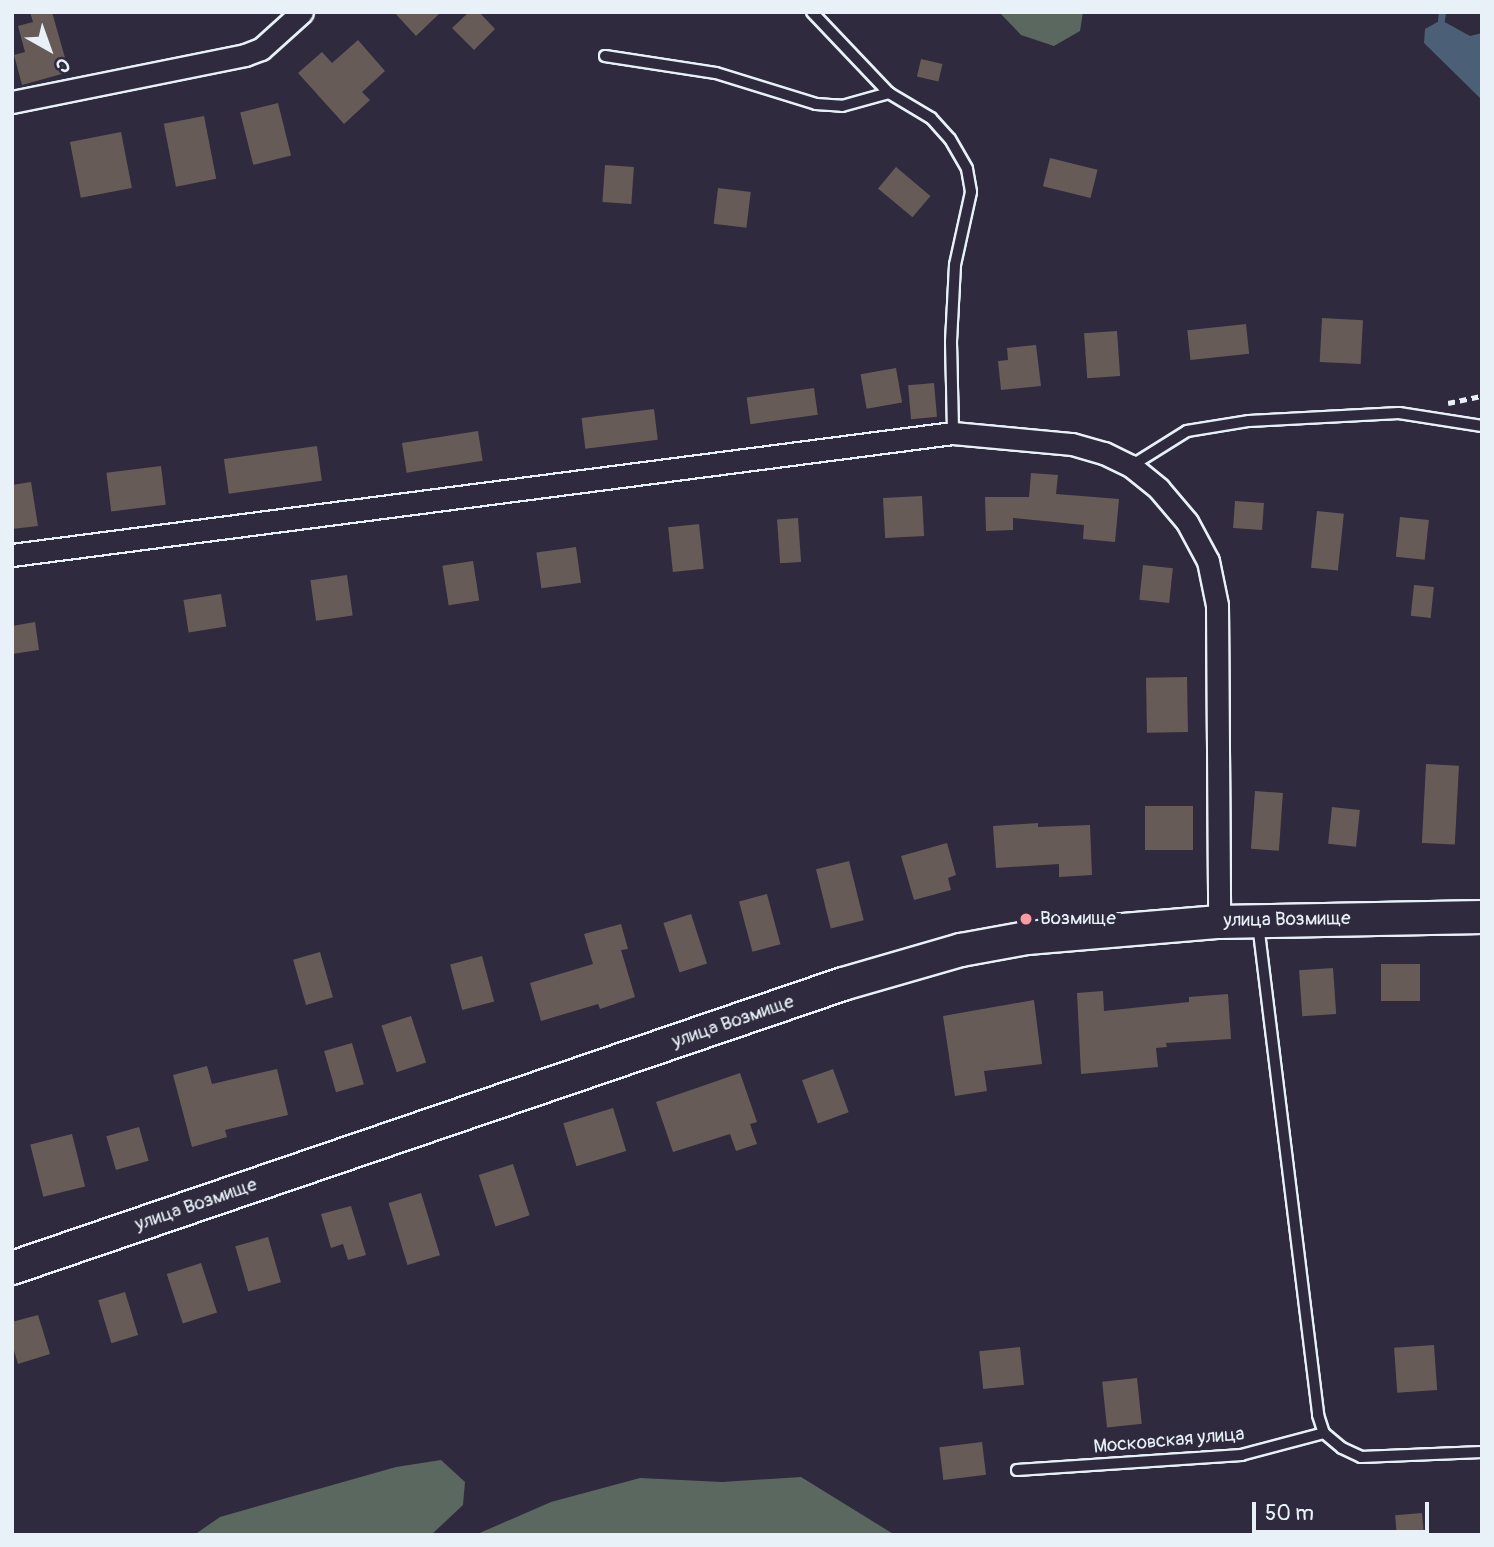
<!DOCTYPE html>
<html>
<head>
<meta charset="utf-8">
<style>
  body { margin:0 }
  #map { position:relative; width:1494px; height:1547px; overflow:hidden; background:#2f2a3d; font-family:Pangolin,sans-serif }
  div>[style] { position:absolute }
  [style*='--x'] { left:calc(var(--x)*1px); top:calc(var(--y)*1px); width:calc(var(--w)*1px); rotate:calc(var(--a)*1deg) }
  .green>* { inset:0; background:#5a685f }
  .water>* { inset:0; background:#4b6076 }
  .stream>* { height:7px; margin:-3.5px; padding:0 3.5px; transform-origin:3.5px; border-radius:3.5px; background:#4b6076 }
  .building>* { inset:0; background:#675b57; transform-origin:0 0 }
  .path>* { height:4.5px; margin-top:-2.25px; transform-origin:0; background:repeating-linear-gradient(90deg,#e8f1f8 0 7px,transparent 0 12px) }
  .roads { filter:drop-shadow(2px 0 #e8f1f8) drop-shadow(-2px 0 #e8f1f8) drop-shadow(0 2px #e8f1f8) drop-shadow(0 -2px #e8f1f8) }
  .service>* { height:10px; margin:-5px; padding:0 5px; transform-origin:5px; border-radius:5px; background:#2f2a3d }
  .minor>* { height:21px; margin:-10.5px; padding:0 10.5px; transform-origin:10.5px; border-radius:10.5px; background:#2f2a3d }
  .secondary>* { height:32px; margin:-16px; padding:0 16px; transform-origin:16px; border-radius:16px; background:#2f2a3d }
  .dots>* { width:19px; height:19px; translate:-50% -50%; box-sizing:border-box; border:4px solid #2f2a3d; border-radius:50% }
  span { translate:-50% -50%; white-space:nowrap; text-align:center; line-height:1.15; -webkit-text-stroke:7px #2f2a3d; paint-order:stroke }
  .poi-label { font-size:19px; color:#e8f1f8 }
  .left { translate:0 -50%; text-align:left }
  .street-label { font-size:19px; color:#e8f1f8 }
  .frame { position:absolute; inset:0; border:14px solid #e8f1f8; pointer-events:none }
  .north { position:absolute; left:14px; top:14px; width:70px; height:70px; -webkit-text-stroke:5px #2f2a3d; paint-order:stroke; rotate:140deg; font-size:19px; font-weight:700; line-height:28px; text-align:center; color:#e8f1f8 }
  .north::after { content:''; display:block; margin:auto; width:24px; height:32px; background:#e8f1f8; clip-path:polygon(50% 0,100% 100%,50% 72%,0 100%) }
  .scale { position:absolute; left:1252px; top:1502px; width:177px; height:32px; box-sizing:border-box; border:4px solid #e8f1f8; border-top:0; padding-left:9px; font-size:21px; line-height:24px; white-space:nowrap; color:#e8f1f8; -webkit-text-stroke:5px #2f2a3d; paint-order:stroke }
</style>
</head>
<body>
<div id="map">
  <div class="green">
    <div style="clip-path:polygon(999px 12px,1083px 12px,1080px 31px,1054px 46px,1021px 35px)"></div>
    <div style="clip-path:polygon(441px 1460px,465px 1482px,463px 1505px,431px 1535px,194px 1535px,220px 1517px,396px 1467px)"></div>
    <div style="clip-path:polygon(801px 1477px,895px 1535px,475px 1535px,551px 1502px,640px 1478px,722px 1482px)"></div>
  </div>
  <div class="water">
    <div style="clip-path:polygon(1441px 20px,1470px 36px,1482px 33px,1482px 100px,1424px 43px,1425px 29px)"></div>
  </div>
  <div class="stream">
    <div style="--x:1441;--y:20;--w:8;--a:-83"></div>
  </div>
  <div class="building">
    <div style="clip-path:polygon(30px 12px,52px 12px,69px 72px,22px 85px,14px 55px,25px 52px,18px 26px,33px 22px)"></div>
    <div style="clip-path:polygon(394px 12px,441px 12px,416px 36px)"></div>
    <div style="clip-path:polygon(469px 12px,479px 12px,495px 29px,474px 50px,452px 28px)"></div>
    <div style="clip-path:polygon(358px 40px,385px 71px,362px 92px,370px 100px,344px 124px,298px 73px,322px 52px,332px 63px)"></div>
    <div style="left:921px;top:59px;width:22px;height:18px;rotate:13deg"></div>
    <div style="left:278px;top:103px;width:54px;height:39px;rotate:76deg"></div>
    <div style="left:204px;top:116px;width:64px;height:41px;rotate:79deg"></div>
    <div style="left:121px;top:132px;width:57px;height:52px;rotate:79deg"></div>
    <div style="left:1050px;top:158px;width:49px;height:29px;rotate:14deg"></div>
    <div style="left:605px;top:165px;width:29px;height:37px;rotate:4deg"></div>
    <div style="left:896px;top:167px;width:45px;height:28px;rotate:40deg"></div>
    <div style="left:718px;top:188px;width:33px;height:36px;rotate:7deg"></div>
    <div style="left:1322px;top:318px;width:41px;height:44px;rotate:3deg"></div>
    <div style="left:1246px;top:324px;width:30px;height:59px;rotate:84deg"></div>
    <div style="left:1117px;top:331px;width:45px;height:33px;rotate:86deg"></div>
    <div style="clip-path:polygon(1036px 345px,1041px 386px,1001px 390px,998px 361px,1008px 360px,1007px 348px)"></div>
    <div style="left:896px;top:368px;width:35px;height:36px;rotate:80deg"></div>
    <div style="left:934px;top:383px;width:34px;height:26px;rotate:85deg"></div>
    <div style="left:814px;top:388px;width:27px;height:68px;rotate:82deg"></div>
    <div style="left:654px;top:409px;width:31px;height:73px;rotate:83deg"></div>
    <div style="left:478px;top:431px;width:30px;height:77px;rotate:81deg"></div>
    <div style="left:317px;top:446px;width:35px;height:94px;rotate:82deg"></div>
    <div style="left:161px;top:466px;width:39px;height:55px;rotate:83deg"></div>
    <div style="clip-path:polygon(1031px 473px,1058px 475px,1056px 494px,1119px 499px,1115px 542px,1083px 539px,1084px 525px,1013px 518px,1013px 530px,986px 531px,985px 497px,1029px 497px)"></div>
    <div style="clip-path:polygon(31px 482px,38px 526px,12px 529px,12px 485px)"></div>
    <div style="left:922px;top:496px;width:40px;height:39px;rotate:87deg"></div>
    <div style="left:1235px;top:501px;width:29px;height:27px;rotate:4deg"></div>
    <div style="left:1317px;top:511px;width:27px;height:57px;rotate:6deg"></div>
    <div style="left:1400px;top:517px;width:29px;height:40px;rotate:6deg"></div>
    <div style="left:798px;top:518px;width:44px;height:21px;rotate:86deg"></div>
    <div style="left:699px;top:524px;width:45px;height:31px;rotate:84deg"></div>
    <div style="left:576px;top:547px;width:36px;height:40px;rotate:82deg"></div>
    <div style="left:473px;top:561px;width:40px;height:31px;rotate:81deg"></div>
    <div style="left:1143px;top:565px;width:30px;height:35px;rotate:6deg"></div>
    <div style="left:347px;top:575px;width:41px;height:37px;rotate:82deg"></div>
    <div style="left:1414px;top:585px;width:20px;height:31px;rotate:6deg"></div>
    <div style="left:221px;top:594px;width:33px;height:38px;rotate:81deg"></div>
    <div style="clip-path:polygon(35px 622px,39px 650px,12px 654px,12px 626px)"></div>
    <div style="left:1187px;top:677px;width:55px;height:41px;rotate:89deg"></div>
    <div style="left:1426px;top:764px;width:33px;height:79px;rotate:3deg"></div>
    <div style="left:1255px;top:791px;width:28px;height:58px;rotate:4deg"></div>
    <div style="left:1145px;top:806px;width:48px;height:44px"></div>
    <div style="left:1332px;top:807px;width:28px;height:37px;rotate:6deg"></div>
    <div style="clip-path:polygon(1038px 823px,1038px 827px,1090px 825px,1092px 875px,1059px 877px,1059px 864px,996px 868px,993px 826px)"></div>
    <div style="clip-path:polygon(947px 843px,956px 875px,948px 878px,951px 890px,914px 900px,901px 856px)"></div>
    <div style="left:849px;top:861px;width:61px;height:34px;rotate:76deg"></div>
    <div style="left:767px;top:894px;width:52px;height:29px;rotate:75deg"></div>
    <div style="left:691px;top:914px;width:52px;height:29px;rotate:72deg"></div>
    <div style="clip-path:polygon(621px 924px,628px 949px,621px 950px,635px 997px,600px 1009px,598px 1004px,541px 1021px,530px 983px,593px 964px,584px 934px)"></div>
    <div style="left:320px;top:952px;width:47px;height:28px;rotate:74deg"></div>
    <div style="left:482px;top:956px;width:47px;height:33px;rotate:75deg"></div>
    <div style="left:1381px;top:964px;width:39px;height:37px"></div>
    <div style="left:1333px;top:968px;width:46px;height:34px;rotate:86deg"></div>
    <div style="clip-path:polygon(1103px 991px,1104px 1011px,1189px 1002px,1189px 997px,1228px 994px,1231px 1039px,1166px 1043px,1167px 1047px,1156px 1048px,1158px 1067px,1081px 1074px,1077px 993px)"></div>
    <div style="clip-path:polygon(1034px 1000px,1042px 1064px,984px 1071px,987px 1091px,955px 1096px,943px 1016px)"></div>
    <div style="left:411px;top:1016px;width:49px;height:31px;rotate:72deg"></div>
    <div style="left:352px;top:1043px;width:43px;height:29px;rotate:74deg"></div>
    <div style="clip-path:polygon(207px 1066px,212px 1084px,277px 1069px,288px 1115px,225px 1130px,227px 1137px,192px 1147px,173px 1075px)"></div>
    <div style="left:833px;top:1069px;width:46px;height:33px;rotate:70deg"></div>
    <div style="clip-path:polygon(740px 1073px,757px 1122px,750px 1124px,757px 1144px,736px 1151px,730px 1134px,673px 1152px,656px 1102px)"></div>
    <div style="left:613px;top:1108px;width:45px;height:52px;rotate:73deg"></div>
    <div style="left:139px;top:1127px;width:35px;height:34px;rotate:74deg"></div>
    <div style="left:72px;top:1134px;width:54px;height:43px;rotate:76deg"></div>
    <div style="left:513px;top:1164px;width:54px;height:36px;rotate:72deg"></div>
    <div style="left:421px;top:1193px;width:65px;height:34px;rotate:73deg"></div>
    <div style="clip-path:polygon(351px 1206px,366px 1255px,348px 1260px,343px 1244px,331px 1248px,321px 1214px)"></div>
    <div style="left:268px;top:1237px;width:47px;height:34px;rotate:74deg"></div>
    <div style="left:201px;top:1263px;width:52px;height:36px;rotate:72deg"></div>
    <div style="left:125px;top:1292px;width:45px;height:28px;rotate:73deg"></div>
    <div style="clip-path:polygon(38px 1315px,50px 1354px,18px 1364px,12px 1344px,12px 1322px)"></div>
    <div style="left:1434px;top:1345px;width:45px;height:40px;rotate:86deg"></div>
    <div style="left:1020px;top:1347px;width:38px;height:41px;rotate:84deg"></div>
    <div style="left:1137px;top:1378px;width:46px;height:35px;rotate:84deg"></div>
    <div style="left:982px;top:1442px;width:33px;height:43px;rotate:83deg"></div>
    <div style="left:1422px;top:1513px;width:22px;height:27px;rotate:85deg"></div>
  </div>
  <div class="path">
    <div style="--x:1448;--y:403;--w:35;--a:-12"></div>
  </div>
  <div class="roads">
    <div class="service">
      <div style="--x:812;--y:12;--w:112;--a:46.5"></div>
      <div style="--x:889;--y:93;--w:49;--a:30.8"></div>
      <div style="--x:931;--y:118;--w:28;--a:48"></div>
      <div style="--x:950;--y:139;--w:34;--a:60"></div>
      <div style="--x:967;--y:169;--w:23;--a:80"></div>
      <div style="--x:971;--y:192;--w:75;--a:102.4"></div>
      <div style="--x:955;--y:265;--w:77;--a:93"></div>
      <div style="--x:951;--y:342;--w:91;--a:88.7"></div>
      <div style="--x:605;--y:56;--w:112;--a:8.7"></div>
      <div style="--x:716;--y:73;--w:105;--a:17.2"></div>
      <div style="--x:816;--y:104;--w:26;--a:4"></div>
      <div style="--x:842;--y:106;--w:49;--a:-15.5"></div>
      <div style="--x:1131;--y:466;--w:66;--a:-32"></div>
      <div style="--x:1187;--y:431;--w:63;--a:-9.2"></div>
      <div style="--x:1249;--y:421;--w:150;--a:-3.1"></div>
      <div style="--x:1399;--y:413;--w:84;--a:8.9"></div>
      <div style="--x:1258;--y:924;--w:495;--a:83"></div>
      <div style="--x:1318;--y:1415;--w:19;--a:72"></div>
      <div style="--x:1017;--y:1470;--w:225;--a:-3.8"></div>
      <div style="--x:1241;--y:1455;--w:86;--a:-14.8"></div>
      <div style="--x:1324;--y:1433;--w:23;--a:40"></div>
      <div style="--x:1342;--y:1448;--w:21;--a:25"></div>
      <div style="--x:1361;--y:1457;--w:121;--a:-2.4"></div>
    </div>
    <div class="minor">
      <div style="--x:12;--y:102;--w:238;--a:-11.4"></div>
      <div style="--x:245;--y:55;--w:17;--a:-21"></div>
      <div style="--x:261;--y:49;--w:55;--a:-42.1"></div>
      <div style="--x:12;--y:555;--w:949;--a:-7.39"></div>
      <div style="--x:953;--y:433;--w:120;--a:5.3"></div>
      <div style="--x:1072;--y:444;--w:33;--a:16"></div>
      <div style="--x:1104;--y:453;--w:30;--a:26"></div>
      <div style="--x:1131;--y:466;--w:36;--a:39"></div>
      <div style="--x:1159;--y:489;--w:43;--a:49.7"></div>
      <div style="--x:1187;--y:522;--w:44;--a:61.7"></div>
      <div style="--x:1208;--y:561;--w:45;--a:78.4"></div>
      <div style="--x:1217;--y:605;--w:317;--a:89.6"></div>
    </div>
    <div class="secondary">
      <div style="--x:12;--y:1268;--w:878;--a:-18.87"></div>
      <div style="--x:843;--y:984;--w:123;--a:-16.1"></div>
      <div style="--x:961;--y:950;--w:67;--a:-10.3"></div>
      <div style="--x:1027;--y:938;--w:193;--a:-4.8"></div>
      <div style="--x:1219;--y:922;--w:263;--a:-1.1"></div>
    </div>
  </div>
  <div class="dots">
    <div style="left:1026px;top:919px;background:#ff9aa2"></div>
  </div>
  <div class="poi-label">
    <span class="left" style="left:1040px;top:919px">Возмище</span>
  </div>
  <div class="street-label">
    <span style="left:1287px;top:920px;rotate:-1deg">улица Возмище</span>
    <span style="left:733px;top:1022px;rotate:-19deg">улица Возмище</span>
    <span style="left:196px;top:1205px;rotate:-19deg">улица Возмище</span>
    <span style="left:1169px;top:1441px;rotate:-5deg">Московская улица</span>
  </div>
  <div class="frame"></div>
  <div class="north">С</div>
  <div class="scale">50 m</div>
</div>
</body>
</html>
